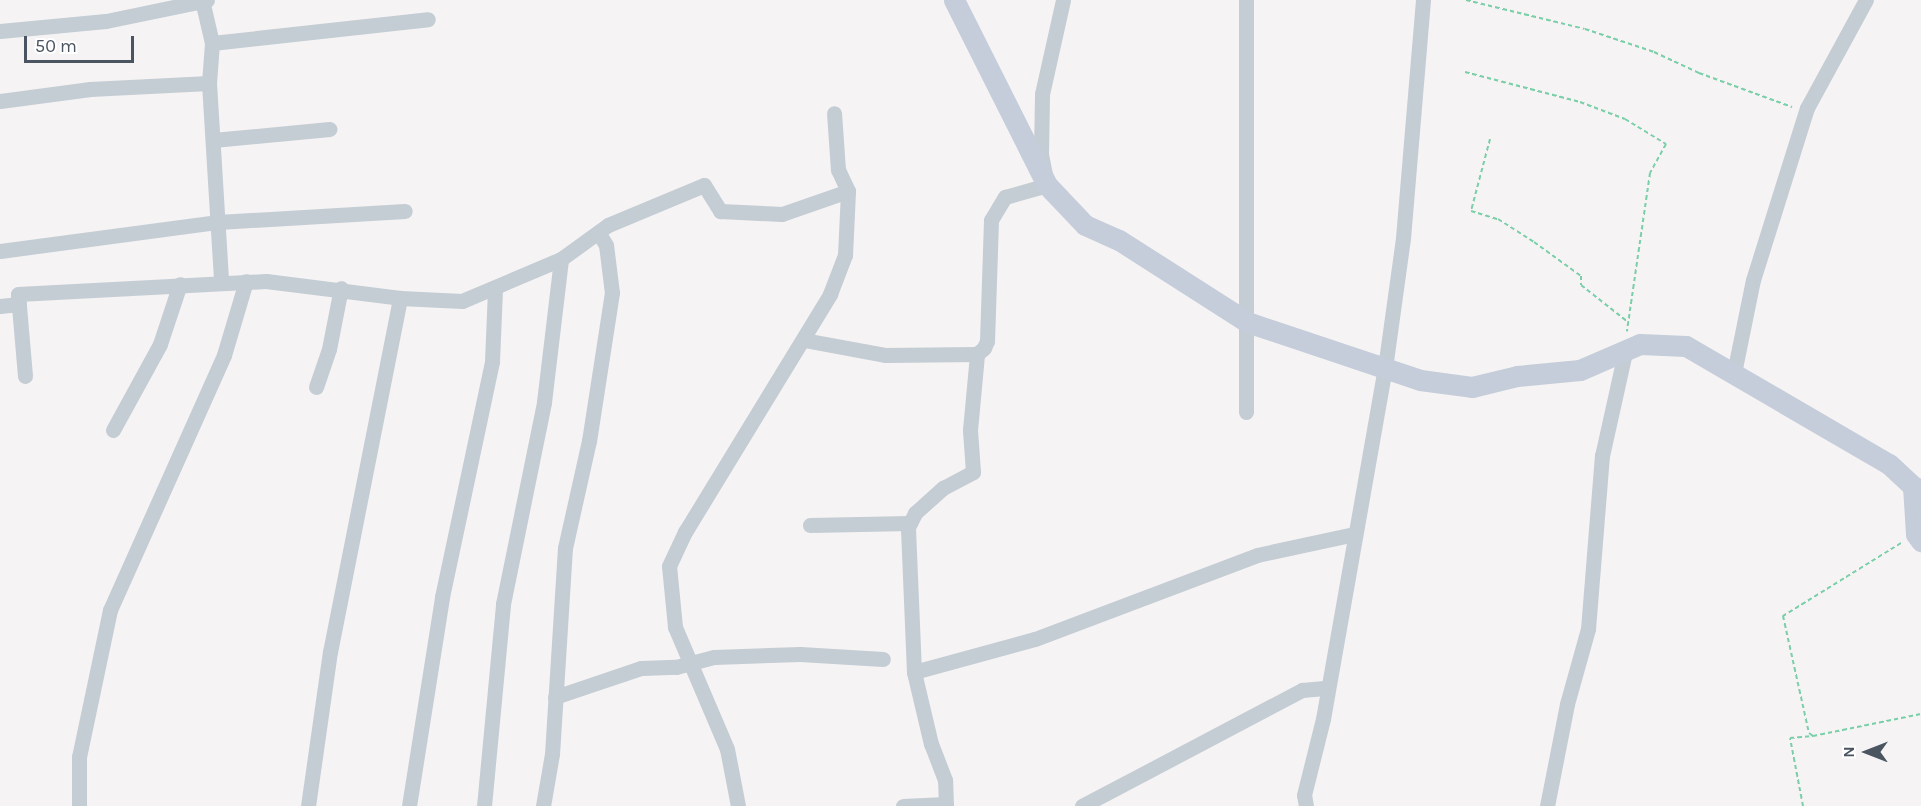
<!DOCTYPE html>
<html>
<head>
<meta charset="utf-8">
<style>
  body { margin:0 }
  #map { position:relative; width:1921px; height:806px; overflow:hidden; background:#f5f3f3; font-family:Karla,sans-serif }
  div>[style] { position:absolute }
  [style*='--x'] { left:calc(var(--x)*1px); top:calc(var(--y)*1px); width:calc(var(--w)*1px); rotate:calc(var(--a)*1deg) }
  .path>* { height:2px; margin-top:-1px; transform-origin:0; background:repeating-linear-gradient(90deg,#7acfa9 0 4.5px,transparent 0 7.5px) }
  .street>* { height:15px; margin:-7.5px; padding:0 7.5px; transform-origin:7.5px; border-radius:7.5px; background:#c4ccd4 }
  .secondary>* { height:21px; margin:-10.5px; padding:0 10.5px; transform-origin:10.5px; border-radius:10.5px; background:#c4cdd9 }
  span { translate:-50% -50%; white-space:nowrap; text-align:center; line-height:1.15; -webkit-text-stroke:4.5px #fff; paint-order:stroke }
  .north { position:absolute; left:1837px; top:722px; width:60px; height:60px; -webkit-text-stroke:4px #fff; paint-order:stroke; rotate:270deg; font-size:16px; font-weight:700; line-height:24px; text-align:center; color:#4a5561 }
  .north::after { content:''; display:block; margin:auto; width:21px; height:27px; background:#4a5561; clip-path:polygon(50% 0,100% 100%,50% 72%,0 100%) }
  .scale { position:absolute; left:24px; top:36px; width:110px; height:27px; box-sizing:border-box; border:3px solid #4a5561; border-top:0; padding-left:8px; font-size:18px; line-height:21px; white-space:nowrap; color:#4a5561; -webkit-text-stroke:4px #fff; paint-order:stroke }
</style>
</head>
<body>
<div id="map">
  <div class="path">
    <div style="--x:1466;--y:0;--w:122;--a:13.7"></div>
    <div style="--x:1585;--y:29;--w:73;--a:18.4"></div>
    <div style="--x:1654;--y:52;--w:50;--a:25"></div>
    <div style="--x:1699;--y:73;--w:99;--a:20.1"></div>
    <div style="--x:1465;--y:72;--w:119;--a:14.6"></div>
    <div style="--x:1580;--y:102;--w:48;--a:20.7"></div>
    <div style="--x:1625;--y:119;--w:48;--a:31.4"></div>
    <div style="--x:1666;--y:144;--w:33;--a:119"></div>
    <div style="--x:1650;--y:173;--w:160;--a:98.3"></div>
    <div style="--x:1490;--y:139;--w:74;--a:104.8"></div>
    <div style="--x:1471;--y:211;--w:28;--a:17"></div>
    <div style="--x:1498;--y:219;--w:43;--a:32.6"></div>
    <div style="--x:1534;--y:242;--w:58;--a:35.9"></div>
    <div style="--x:1581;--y:276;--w:9;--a:90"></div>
    <div style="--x:1581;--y:285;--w:60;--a:38.2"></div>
    <div style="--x:1901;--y:543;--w:139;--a:148.3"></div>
    <div style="--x:1783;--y:616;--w:120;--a:77.5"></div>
    <div style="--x:1809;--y:733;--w:5;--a:37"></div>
    <div style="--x:1813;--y:736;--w:110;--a:-11.5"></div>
    <div style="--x:1803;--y:806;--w:69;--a:-100.8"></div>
    <div style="--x:1790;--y:738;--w:23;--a:-5"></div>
  </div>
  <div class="street">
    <div style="--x:202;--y:0;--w:44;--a:76.9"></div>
    <div style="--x:212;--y:43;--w:40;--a:94.3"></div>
    <div style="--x:209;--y:83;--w:198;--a:86.5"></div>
    <div style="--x:1246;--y:0;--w:412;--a:90"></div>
    <div style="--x:0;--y:31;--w:106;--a:-5.4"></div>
    <div style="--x:106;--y:21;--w:103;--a:-11.7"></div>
    <div style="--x:212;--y:43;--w:217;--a:-6.3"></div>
    <div style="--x:0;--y:101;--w:91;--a:-7.6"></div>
    <div style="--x:90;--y:89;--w:119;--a:-2.9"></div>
    <div style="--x:213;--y:140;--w:117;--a:-5.4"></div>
    <div style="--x:0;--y:251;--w:220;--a:-7.6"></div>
    <div style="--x:218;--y:222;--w:187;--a:-3.4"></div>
    <div style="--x:0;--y:306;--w:19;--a:-6"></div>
    <div style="--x:804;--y:340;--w:82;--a:10.5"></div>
    <div style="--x:885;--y:355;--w:92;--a:-0.6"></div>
    <div style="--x:977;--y:354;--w:9;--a:-41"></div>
    <div style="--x:984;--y:348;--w:8;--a:-67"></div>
    <div style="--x:987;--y:341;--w:121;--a:-88.1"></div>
    <div style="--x:991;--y:220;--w:27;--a:-59"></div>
    <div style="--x:1005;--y:197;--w:44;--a:-15.9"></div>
    <div style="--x:1047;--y:185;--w:33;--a:-101"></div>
    <div style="--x:1041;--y:153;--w:59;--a:-89"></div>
    <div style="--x:1042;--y:94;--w:96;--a:-77.4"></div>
    <div style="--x:1734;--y:373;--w:95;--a:-78.5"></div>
    <div style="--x:1753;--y:280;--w:180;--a:-72.6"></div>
    <div style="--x:1807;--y:108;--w:123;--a:-61.4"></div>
    <div style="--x:25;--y:376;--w:82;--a:-94.9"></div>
    <div style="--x:18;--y:294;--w:248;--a:-3"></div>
    <div style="--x:266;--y:281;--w:135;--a:7.2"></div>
    <div style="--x:400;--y:298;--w:62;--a:2.8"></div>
    <div style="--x:462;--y:301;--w:108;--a:-23"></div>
    <div style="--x:561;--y:259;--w:58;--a:-35.9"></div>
    <div style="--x:608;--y:225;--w:104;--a:-22.6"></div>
    <div style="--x:704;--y:185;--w:31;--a:58"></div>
    <div style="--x:720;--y:211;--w:62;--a:2.8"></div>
    <div style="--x:782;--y:214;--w:70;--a:-19.2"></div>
    <div style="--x:316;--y:387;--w:40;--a:-71.1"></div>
    <div style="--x:329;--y:349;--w:62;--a:-78.9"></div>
    <div style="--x:113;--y:430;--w:98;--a:-61.3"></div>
    <div style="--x:160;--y:344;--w:63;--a:-71.6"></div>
    <div style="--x:810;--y:525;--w:100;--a:-1.1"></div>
    <div style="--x:914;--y:672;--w:125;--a:-15.3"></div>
    <div style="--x:1035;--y:639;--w:237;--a:-20.7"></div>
    <div style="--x:1257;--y:555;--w:99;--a:-12.2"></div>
    <div style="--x:555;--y:697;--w:91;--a:-18.6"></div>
    <div style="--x:641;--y:668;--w:35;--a:-2"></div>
    <div style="--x:676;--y:667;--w:39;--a:-15"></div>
    <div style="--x:714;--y:657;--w:86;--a:-2"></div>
    <div style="--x:800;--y:654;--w:83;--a:3.4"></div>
    <div style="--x:79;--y:806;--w:49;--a:-90"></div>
    <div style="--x:79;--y:757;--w:150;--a:-78.1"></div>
    <div style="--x:110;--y:610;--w:279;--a:-65.9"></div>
    <div style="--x:224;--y:355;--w:77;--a:-73.4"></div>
    <div style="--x:308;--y:806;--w:156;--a:-81.9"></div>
    <div style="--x:330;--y:652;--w:361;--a:-78.8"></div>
    <div style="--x:409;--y:806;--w:212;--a:-81"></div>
    <div style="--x:442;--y:597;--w:241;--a:-78"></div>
    <div style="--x:492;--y:361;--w:73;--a:-87.6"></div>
    <div style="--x:484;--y:806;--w:203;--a:-84.6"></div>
    <div style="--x:503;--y:604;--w:206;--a:-78.5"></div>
    <div style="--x:544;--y:402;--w:144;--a:-83.2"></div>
    <div style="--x:543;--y:806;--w:53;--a:-80.2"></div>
    <div style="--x:552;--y:754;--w:206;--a:-86.4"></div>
    <div style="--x:565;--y:548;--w:110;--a:-77.4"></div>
    <div style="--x:589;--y:441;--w:150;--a:-81.2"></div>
    <div style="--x:612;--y:293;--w:48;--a:-97.1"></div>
    <div style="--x:606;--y:245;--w:15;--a:-122"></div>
    <div style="--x:738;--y:806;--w:58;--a:-100.9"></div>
    <div style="--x:727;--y:749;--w:133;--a:-113.1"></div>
    <div style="--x:675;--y:627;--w:61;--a:-95.6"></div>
    <div style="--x:669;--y:566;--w:38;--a:-65"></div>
    <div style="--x:685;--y:532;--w:279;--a:-58.6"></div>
    <div style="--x:830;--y:294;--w:42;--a:-69"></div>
    <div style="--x:845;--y:255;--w:64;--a:-87.3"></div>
    <div style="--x:848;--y:191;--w:23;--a:-115"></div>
    <div style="--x:838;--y:170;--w:57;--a:-94"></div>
    <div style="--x:903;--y:806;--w:43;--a:-2.7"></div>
    <div style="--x:946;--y:806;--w:26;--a:-92"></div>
    <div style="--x:945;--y:780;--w:39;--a:-111"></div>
    <div style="--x:931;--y:744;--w:74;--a:-103.3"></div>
    <div style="--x:914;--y:672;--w:145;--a:-92.4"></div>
    <div style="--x:908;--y:527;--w:16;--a:-63"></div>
    <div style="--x:915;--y:513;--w:38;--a:-42"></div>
    <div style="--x:943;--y:488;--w:34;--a:-28"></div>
    <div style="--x:973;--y:472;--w:42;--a:-94.1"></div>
    <div style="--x:970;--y:430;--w:76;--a:-84.7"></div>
    <div style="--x:1082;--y:806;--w:249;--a:-27.8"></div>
    <div style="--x:1302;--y:690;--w:25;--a:-5"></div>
    <div style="--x:1306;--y:806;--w:11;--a:-100"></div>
    <div style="--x:1304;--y:795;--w:78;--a:-76"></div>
    <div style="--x:1323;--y:719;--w:356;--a:-80"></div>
    <div style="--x:1385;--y:368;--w:131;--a:-82.1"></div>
    <div style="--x:1403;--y:238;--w:239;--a:-85.2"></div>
    <div style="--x:1547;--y:806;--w:104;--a:-78.9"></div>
    <div style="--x:1567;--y:704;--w:78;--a:-74.4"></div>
    <div style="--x:1588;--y:629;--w:174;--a:-85.4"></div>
    <div style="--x:1602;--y:456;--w:107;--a:-77.5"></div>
  </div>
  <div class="secondary">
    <div style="--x:954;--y:0;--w:207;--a:63.3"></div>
    <div style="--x:1047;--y:185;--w:55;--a:46.5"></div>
    <div style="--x:1085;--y:225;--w:37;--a:24"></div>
    <div style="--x:1119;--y:240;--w:152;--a:32.6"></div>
    <div style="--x:1247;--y:322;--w:182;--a:18.5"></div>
    <div style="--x:1420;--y:380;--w:52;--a:7.7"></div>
    <div style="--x:1472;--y:387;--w:46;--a:-13.7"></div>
    <div style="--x:1517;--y:376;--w:63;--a:-5.4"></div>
    <div style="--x:1580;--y:370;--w:65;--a:-23.4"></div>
    <div style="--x:1640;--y:344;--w:46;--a:2.5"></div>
    <div style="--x:1686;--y:346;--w:235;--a:30.2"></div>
    <div style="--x:1889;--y:464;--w:33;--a:43"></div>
    <div style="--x:1913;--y:486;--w:48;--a:86.4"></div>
    <div style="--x:1916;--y:534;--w:9;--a:54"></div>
  </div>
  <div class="north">N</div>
  <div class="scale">50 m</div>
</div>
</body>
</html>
